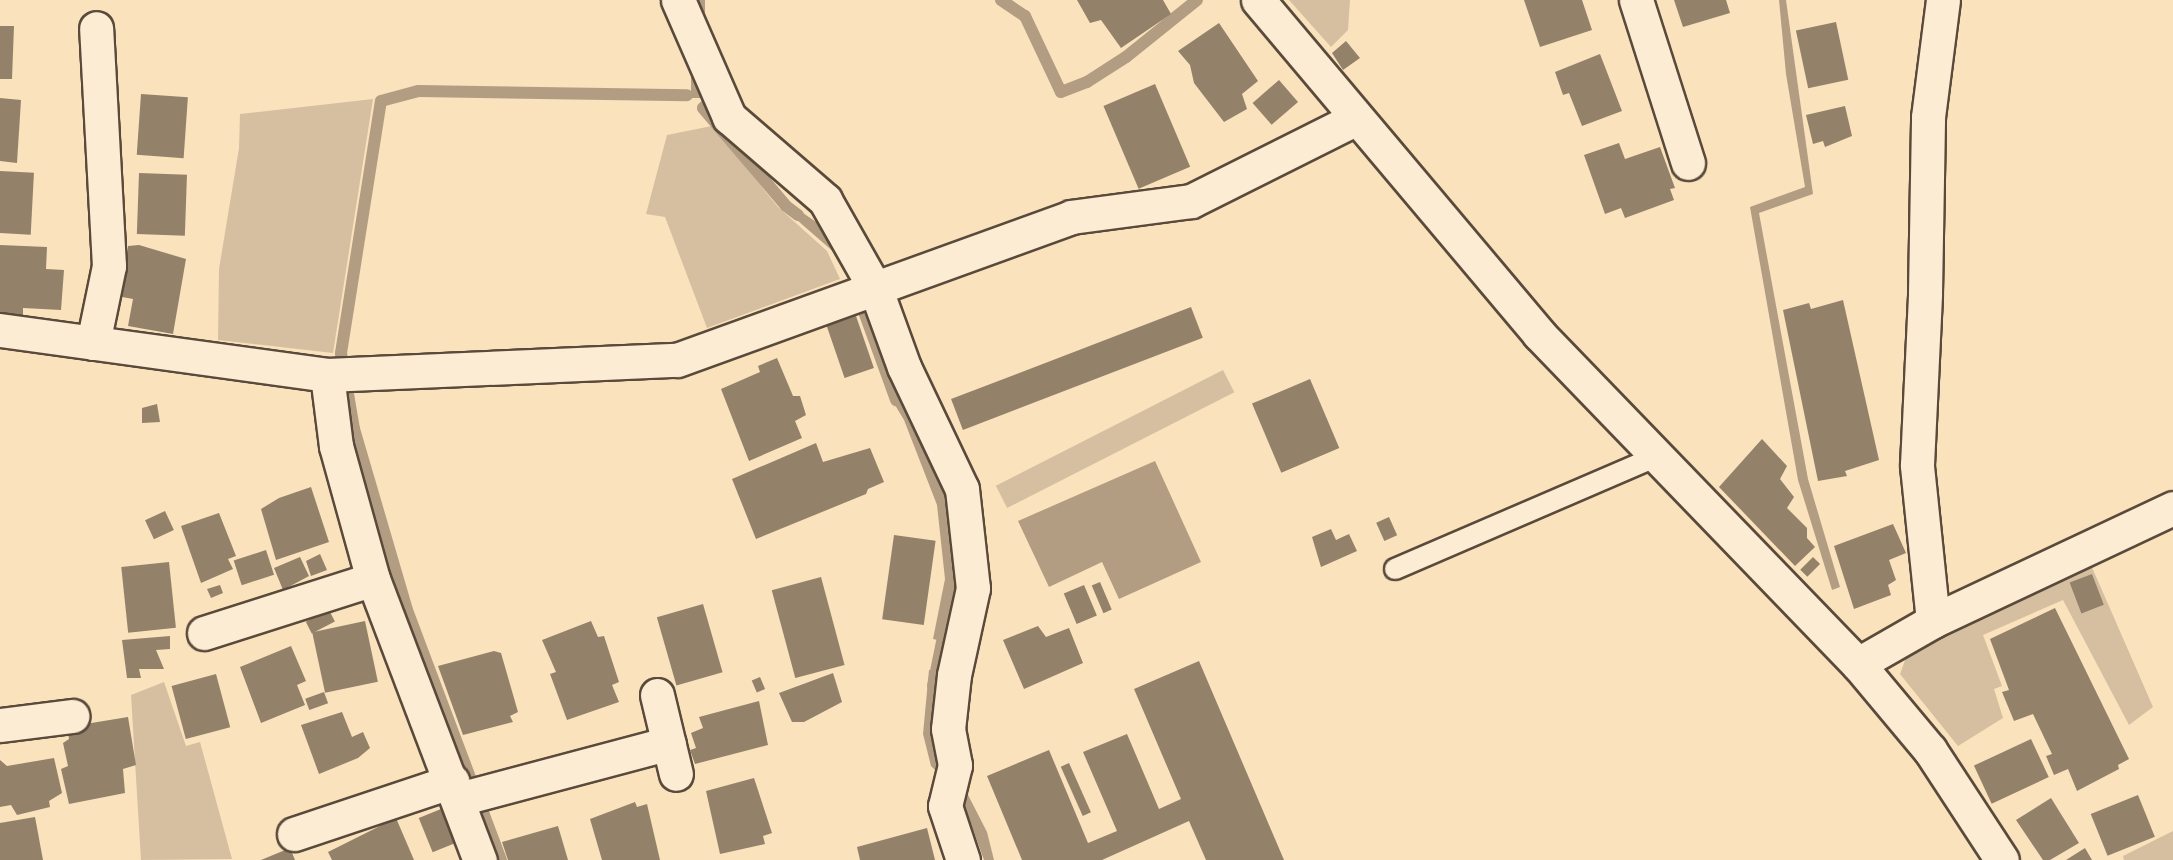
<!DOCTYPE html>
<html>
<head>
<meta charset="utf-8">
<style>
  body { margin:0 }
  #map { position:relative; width:2173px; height:860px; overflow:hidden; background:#fae2bd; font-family:Vollkorn,serif }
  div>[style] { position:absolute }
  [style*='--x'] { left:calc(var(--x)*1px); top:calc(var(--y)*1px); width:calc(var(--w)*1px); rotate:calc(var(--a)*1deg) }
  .green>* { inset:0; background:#d6bfa0; transform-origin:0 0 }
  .water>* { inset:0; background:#b29d82; transform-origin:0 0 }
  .stream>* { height:12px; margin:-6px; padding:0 6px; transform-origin:6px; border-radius:6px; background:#b29d82 }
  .building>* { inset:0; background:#94816a; transform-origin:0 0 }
  .roads { filter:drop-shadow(2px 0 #5a4a3b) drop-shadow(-2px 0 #5a4a3b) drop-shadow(0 2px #5a4a3b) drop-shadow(0 -2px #5a4a3b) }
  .service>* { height:20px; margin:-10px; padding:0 10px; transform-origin:10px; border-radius:10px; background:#fcecd4 }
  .minor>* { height:33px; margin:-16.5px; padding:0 16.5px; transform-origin:16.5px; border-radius:16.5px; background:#fcecd4 }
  span { translate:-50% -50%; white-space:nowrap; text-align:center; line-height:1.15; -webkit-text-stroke:4.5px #fcecd4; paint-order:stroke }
</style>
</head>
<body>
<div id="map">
  <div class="green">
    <div style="clip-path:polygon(1289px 0,1350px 0,1348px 30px,1331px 47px)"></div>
    <div style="clip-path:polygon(373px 99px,333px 353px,218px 340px,219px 269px,239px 148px,240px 114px)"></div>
    <div style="clip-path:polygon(712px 126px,778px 207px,827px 251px,840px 279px,707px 328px,665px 217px,646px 214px,667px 135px)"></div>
    <div style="left:1223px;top:370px;width:25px;height:255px;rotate:63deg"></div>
    <div style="clip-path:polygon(2091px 565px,2153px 707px,2129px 725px,2063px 600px,1983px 635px,2002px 686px,1994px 689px,2003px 718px,1958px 746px,1900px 674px,1908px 652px,1970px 617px)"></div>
    <div style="clip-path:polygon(164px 682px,186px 746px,200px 742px,232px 859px,141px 860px,131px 695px)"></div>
    <div style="clip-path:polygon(2173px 831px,2173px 860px,2124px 860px,2123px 856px)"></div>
  </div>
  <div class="water">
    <div style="left:691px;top:0;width:14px;height:98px"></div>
    <div style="clip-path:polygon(1779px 0,1786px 0,1813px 194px,1759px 213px,1808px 479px,1840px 587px,1832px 590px,1798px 480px,1750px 207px,1805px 187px,1786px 74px)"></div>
    <div style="clip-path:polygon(787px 202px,838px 237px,853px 270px,846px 271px,836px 254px,782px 207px)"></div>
    <div style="clip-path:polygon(892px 384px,899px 391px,947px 498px,957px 585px,947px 642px,933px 639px,945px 579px,937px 505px,904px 420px,886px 390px)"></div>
    <div style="clip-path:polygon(1155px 461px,1201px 562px,1119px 599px,1102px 562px,1049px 587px,1018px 521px)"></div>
    <div style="clip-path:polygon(929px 670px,939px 671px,965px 789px,987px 832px,994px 860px,984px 860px,961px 796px,931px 766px,923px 734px)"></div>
  </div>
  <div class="stream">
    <div style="--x:1001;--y:0;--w:29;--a:34"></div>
    <div style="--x:1025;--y:16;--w:84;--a:64.7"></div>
    <div style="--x:1061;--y:92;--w:28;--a:-21"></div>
    <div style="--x:1087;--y:82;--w:46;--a:-32.7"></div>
    <div style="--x:1126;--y:57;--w:91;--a:-38.8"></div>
    <div style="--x:717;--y:95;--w:19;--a:137"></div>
    <div style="--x:703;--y:108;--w:128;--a:49.7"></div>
    <div style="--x:786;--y:206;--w:15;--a:37"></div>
    <div style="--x:858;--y:295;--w:112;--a:70.1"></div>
    <div style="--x:933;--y:686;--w:60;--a:-78.5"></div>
    <div style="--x:501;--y:860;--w:267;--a:-110.6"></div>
    <div style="--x:407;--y:610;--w:189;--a:-106.3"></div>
    <div style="--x:354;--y:429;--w:77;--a:-99.7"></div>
    <div style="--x:341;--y:353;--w:255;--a:-81"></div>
    <div style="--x:381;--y:101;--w:39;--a:-15"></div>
    <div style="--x:419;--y:91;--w:268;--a:0.9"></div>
  </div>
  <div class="building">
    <div style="clip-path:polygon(1077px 0,1163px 0,1171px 14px,1121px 48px,1101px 20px,1090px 23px)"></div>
    <div style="clip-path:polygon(1524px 0,1582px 0,1592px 30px,1540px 47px)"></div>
    <div style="clip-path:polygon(1674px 0,1726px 0,1730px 13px,1683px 27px)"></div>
    <div style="left:1836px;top:22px;width:59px;height:41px;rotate:78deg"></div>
    <div style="clip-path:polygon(1219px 23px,1258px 81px,1242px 94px,1247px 109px,1224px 122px,1194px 83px,1190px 65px,1178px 51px)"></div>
    <div style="clip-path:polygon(0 26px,14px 26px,12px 79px,0 79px)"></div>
    <div style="clip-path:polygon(1346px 41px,1360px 58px,1343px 70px,1332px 53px)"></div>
    <div style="clip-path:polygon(1600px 54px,1622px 111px,1582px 126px,1569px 93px,1563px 95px,1555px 72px)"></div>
    <div style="left:1279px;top:80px;width:29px;height:35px;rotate:49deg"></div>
    <div style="left:1155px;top:84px;width:90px;height:56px;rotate:67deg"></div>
    <div style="left:141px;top:94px;width:47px;height:61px;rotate:4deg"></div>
    <div style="clip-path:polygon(0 98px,21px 100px,17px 163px,0 161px)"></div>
    <div style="clip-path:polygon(1845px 106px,1852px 136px,1825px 147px,1823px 141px,1813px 144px,1806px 115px)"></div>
    <div style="clip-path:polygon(1619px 143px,1625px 159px,1660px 147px,1675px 188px,1670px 189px,1674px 200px,1625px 218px,1621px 208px,1605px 214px,1584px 155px)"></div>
    <div style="left:0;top:171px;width:34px;height:62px;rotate:3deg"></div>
    <div style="left:139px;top:173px;width:48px;height:61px;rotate:2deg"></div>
    <div style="clip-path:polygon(0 245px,47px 247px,46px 269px,64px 270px,61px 310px,23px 308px,23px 319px,0 318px)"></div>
    <div style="clip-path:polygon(139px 245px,186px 259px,173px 334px,128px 326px,133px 299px,122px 297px,128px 246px)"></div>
    <div style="clip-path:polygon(1843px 300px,1879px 460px,1845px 471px,1847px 476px,1818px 481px,1783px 310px,1809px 303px,1811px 309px)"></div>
    <div style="left:1191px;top:307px;width:33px;height:257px;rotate:69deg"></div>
    <div style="left:856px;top:316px;width:55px;height:31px;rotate:71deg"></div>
    <div style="clip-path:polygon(777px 358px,793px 396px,800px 396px,806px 415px,795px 421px,802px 438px,749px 461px,721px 389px,760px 372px,758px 366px)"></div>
    <div style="left:1310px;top:379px;width:75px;height:63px;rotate:67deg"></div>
    <div style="clip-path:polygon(157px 404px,160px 422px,142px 423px,142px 408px)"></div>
    <div style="clip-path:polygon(1762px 439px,1787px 466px,1780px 479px,1794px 497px,1787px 508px,1807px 528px,1807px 538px,1815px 547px,1795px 566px,1719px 487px)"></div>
    <div style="clip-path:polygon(816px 443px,823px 462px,870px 448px,884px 482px,868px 489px,866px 494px,756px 539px,732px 479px)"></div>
    <div style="clip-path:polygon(311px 487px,329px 542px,276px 560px,261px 509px,279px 498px)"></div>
    <div style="left:165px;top:511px;width:21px;height:22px;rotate:65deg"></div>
    <div style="clip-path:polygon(219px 513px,236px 556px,228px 559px,233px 569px,201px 583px,181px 526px)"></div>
    <div style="left:1389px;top:517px;width:20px;height:14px;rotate:66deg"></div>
    <div style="clip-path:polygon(1893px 524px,1906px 553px,1889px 560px,1896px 580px,1888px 585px,1891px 595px,1854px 609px,1834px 546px)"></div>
    <div style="clip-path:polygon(1331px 529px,1336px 540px,1349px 534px,1357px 551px,1321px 567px,1312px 537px)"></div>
    <div style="left:894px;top:535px;width:42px;height:85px;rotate:8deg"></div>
    <div style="left:266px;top:550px;width:26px;height:34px;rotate:72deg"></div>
    <div style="clip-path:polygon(320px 554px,327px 570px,311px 576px,306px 561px)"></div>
    <div style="clip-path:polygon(300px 557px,309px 576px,283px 590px,274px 568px)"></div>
    <div style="left:1813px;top:557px;width:10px;height:18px;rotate:45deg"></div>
    <div style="left:169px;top:562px;width:66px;height:48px;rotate:84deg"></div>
    <div style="left:2092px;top:574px;width:33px;height:24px;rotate:69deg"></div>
    <div style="left:821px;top:577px;width:91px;height:51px;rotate:75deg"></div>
    <div style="left:1100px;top:582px;width:30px;height:9px;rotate:67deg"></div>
    <div style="clip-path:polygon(220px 585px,223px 593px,211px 598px,207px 589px)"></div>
    <div style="left:1084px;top:585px;width:33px;height:22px;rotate:67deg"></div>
    <div style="left:703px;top:604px;width:71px;height:48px;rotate:74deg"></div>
    <div style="clip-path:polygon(2055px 608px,2129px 759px,2118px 765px,2119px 769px,2077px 791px,2068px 769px,2054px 775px,2046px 756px,2052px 754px,2033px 714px,2014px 721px,2002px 692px,2009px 690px,1990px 639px)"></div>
    <div style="left:329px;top:610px;width:13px;height:26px;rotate:63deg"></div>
    <div style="left:365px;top:621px;width:62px;height:54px;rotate:78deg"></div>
    <div style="clip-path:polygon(591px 621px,598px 637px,604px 636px,619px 682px,612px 685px,619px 702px,567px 720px,550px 674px,556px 672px,542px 640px)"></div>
    <div style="clip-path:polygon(1038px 626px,1046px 637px,1069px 628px,1083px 663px,1024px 689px,1003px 640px)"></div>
    <div style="clip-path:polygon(170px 636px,170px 649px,156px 650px,164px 669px,139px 669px,141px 678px,127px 678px,122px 640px)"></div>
    <div style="clip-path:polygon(291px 646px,306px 681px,297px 685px,305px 705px,261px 723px,240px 667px)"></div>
    <div style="clip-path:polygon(494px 651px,501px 653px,518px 712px,510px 716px,513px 722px,463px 735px,438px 666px)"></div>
    <div style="clip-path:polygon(1199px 661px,1284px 860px,1206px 860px,1189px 821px,1102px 860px,1022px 860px,987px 776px,1049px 750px,1088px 843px,1117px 831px,1083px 752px,1127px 734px,1159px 809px,1181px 799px,1134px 689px)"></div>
    <div style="clip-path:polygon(833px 673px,842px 702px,804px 722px,792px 722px,779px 693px)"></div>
    <div style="left:216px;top:674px;width:55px;height:46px;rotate:75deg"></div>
    <div style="left:760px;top:677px;width:13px;height:9px;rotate:67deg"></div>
    <div style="left:324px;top:692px;width:12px;height:20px;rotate:70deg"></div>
    <div style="clip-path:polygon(759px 701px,768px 745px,695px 764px,690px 750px,696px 748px,691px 733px,703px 728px,699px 717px)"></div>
    <div style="clip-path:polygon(342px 712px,352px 737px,363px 732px,370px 748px,358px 758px,319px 774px,301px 725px)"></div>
    <div style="clip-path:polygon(128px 717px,136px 765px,123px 769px,125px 793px,69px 804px,61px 769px,68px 766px,63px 743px,69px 739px,67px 727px)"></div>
    <div style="left:2031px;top:739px;width:42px;height:63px;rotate:65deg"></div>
    <div style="clip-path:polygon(54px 758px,62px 793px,49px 801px,50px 807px,17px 815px,11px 805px,0 807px,0 760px,7px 766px)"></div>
    <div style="left:1069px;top:763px;width:54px;height:9px;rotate:66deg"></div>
    <div style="clip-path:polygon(754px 778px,772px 833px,763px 836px,765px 844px,720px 854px,706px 791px)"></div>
    <div style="left:2138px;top:795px;width:45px;height:51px;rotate:68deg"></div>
    <div style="clip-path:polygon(2051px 798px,2079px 843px,2050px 860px,2043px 860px,2016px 820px)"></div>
    <div style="clip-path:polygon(635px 802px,637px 807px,647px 804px,660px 860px,602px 860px,590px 819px)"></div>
    <div style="left:441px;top:809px;width:37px;height:24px;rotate:68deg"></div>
    <div style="clip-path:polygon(35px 817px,43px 860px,0 860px,0 823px)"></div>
    <div style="clip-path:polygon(396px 818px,414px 860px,332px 860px,328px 852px)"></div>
    <div style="clip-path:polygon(558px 826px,568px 860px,508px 860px,502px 842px)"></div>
    <div style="clip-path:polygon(927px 828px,935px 860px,860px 860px,857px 847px)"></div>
    <div style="clip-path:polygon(290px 848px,295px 860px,261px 860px)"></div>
    <div style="clip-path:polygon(2085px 848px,2092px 860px,2066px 860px)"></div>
  </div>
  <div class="roads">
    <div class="service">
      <div style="--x:1395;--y:569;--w:285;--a:-23.3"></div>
    </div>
    <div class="minor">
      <div style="--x:678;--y:0;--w:128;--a:66.4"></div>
      <div style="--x:729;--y:117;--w:127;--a:40.8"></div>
      <div style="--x:825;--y:200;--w:103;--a:60.5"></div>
      <div style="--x:876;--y:290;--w:82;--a:70"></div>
      <div style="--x:904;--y:367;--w:135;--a:64.6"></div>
      <div style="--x:962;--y:489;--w:100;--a:83.7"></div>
      <div style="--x:973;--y:588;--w:89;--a:102.3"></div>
      <div style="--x:954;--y:675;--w:54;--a:96.3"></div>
      <div style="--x:948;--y:729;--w:37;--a:79"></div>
      <div style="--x:955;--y:765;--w:42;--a:103.7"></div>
      <div style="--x:945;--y:806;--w:57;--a:71.6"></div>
      <div style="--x:1258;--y:0;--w:436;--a:49.9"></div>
      <div style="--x:1539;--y:334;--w:459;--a:46"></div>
      <div style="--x:1858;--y:664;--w:112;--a:50.1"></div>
      <div style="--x:1930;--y:750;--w:131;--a:56.8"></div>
      <div style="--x:1636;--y:0;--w:171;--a:72.3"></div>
      <div style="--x:0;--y:330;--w:330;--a:7.8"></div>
      <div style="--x:327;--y:375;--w:350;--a:-2.5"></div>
      <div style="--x:677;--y:360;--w:419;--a:-19.9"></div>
      <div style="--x:1071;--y:217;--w:121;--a:-7.6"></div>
      <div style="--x:1191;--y:201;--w:183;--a:-26.6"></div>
      <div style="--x:93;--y:343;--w:79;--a:-78.3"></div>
      <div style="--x:109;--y:266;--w:238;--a:-93.1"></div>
      <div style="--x:327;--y:375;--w:72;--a:82.8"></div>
      <div style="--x:336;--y:446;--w:138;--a:74.5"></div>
      <div style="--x:373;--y:579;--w:301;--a:69.2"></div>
      <div style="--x:1933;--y:621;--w:157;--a:-95.9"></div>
      <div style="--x:1917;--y:465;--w:172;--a:-87.3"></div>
      <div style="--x:1925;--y:293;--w:176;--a:-89"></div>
      <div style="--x:1928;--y:117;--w:118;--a:-82.7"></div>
      <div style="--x:204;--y:633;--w:177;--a:-17.7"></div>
      <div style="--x:1858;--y:664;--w:86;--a:-29.8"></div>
      <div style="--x:1933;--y:621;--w:265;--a:-25.2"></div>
      <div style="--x:657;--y:695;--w:81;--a:76.5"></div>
      <div style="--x:0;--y:725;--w:73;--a:-7.1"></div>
      <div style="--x:459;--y:799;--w:217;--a:-14.9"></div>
      <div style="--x:294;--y:834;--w:167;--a:-18.5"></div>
    </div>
  </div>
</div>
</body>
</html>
